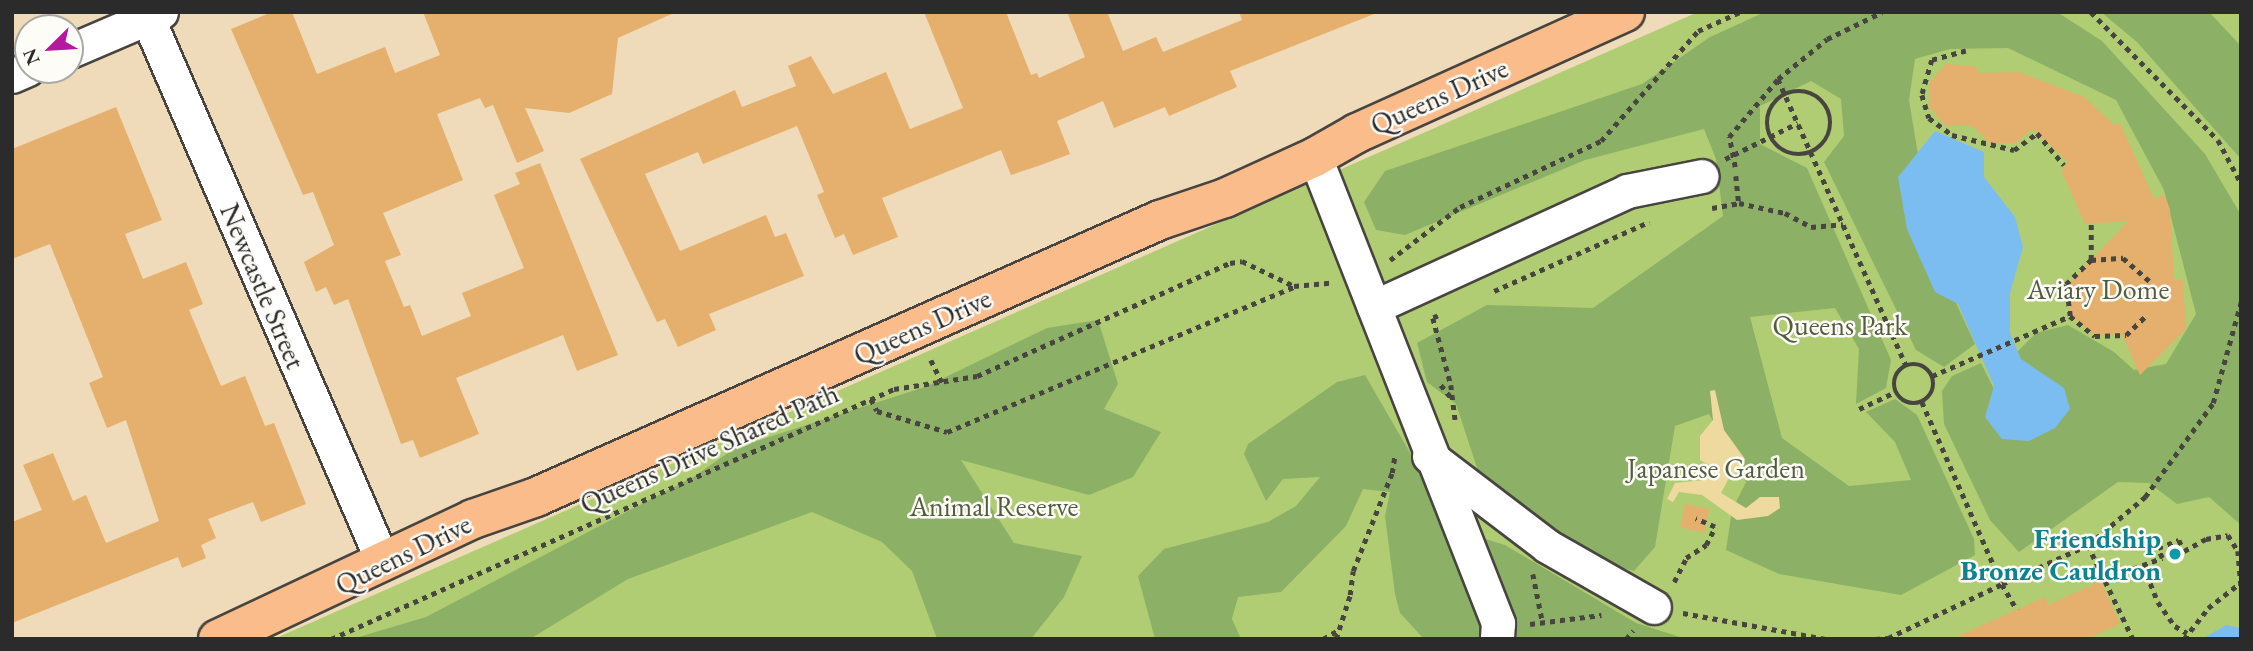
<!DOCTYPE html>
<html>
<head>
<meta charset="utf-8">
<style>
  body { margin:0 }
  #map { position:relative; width:2253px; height:651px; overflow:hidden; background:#efdbb9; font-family:"EB Garamond",serif }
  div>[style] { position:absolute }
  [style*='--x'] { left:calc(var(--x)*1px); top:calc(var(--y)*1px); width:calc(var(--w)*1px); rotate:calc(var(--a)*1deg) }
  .green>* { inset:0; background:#b0cd73 }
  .forest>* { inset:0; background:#8cb065 }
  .sand>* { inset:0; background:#eeda9e }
  .water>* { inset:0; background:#7cbdf1 }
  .building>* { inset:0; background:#e5b06d; transform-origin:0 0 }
  .path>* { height:4.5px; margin-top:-2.25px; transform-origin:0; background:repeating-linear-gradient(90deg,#484540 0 5px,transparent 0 10px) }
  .path>.ring { margin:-2.25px; padding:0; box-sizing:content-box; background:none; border:4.5px solid #484540; border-radius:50% }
  .roads { filter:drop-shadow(2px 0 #484540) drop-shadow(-2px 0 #484540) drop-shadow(0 2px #484540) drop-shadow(0 -2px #484540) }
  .minor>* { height:33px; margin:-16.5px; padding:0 16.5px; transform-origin:16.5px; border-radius:16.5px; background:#fff }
  .major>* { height:38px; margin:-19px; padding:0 19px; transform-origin:19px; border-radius:19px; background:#fabc8b }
  .dots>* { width:19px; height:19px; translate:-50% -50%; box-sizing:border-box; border:4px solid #fdfcf7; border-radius:50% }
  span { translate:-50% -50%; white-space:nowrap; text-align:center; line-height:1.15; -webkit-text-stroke:5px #fdfcf7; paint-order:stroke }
  .street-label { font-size:28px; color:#2b2b2b }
  .park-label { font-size:28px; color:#535c41 }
  .culture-label { font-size:28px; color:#0d838f; font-weight:700 }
  .right { translate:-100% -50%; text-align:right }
  .frame { position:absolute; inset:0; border:14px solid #2b2b2b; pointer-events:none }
  .north { position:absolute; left:14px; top:14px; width:70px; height:70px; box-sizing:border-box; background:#fdfcf7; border:2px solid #a9a8a5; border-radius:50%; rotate:246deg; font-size:19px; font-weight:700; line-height:28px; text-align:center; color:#2b2b2b }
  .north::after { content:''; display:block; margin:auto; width:24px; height:32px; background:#b5179e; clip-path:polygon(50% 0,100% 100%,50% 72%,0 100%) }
</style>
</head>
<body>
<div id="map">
  <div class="green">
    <div style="clip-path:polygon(1698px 12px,2241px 12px,2241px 639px,274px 639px)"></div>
  </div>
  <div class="forest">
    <div style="clip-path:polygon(1765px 12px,2057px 12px,2102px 41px,2205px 154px,2241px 215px,2241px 525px,2209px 497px,2177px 504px,2149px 483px,2118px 482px,2019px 552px,1990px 520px,1944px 424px,1942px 391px,1952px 376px,1981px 363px,2002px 405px,2012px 357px,2036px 333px,2068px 325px,2114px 352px,2134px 370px,2166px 364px,2196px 314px,2164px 190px,2116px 100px,2008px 48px,1950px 49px,1915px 59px,1909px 100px,1925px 197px,1944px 277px,1975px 344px,1944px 367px,1916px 350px,1824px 162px,1844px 136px,1841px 99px,1811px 81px,1760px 106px,1760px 144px,1807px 168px,1891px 360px,1886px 388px,1856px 404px,1859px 349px,1835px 308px,1750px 317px,1782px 438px,1849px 486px,1911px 480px,1895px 442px,1866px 412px,1895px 399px,1917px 415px,1974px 539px,1975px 555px,1901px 595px,1779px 574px,1726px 550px,1732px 510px,1746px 482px,1709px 414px,1675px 426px,1655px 547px,1634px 571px,1566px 552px,1480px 477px,1456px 404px,1427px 382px,1417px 343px,1487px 305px,1593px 308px,1723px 216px,1716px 159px,1704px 129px,1585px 160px,1405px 235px,1376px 230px,1364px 202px,1385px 171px,1642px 84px,1710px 37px)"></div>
    <div style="clip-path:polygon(2101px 12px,2209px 12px,2241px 46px,2241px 159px,2137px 42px)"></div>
    <div style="clip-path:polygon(1098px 320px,1118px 384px,1104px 409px,1161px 432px,1133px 477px,1089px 495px,961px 460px,1014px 543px,1082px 556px,1064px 597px,1031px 639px,937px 639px,912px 571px,882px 542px,812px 512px,628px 579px,530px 639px,352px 639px,426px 617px,695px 476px,735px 448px,925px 387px,1047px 328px)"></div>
    <div style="clip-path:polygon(1365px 375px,1435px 496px,1466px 533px,1505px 545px,1636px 623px,1686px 639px,1424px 639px,1400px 613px,1395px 594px,1385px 516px,1390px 492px,1363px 489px,1346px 526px,1281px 592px,1238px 597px,1232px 619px,1241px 639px,1155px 639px,1138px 576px,1164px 549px,1268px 522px,1296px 506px,1320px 477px,1283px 479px,1266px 501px,1244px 454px,1248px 444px,1337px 382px)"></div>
  </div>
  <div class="sand">
    <div style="clip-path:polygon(1715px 390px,1724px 430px,1745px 459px,1742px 470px,1730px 476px,1721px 493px,1746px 508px,1760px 497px,1779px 497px,1780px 508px,1768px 516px,1737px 520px,1702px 495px,1679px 492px,1673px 502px,1667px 499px,1675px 483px,1705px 480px,1715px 468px,1700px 460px,1700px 436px,1713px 420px,1710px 391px)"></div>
  </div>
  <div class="water">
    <div style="clip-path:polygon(1935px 131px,1984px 152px,1984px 177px,2015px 217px,2023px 247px,2010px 293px,2010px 333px,2021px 359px,2064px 388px,2070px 409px,2055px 428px,2029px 441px,2002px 439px,1985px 417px,1994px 386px,1958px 304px,1935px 292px,1907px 229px,1898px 177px)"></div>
    <div style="clip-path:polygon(2226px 625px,2241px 628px,2241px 639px,2202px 639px)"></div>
  </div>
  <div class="building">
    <div style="clip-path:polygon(272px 12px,292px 12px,317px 74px,385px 47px,395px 73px,440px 55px,423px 12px,676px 12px,618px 38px,612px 94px,569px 113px,525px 108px,544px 151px,517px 163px,493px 105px,485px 108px,480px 98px,437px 114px,463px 180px,383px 213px,401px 255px,385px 261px,404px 307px,410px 305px,422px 336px,471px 316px,462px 293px,524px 268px,494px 195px,520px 184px,515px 173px,540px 163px,618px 355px,577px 371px,563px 335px,456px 378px,479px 434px,420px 458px,413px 440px,401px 444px,348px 299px,334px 305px,326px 287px,316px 292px,304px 262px,334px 245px,313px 192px,303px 195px,231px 29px)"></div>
    <div style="clip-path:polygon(924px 12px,1006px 12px,1031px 75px,1037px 73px,1039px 78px,1085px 57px,1067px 12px,1107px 12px,1123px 51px,1156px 37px,1163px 52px,1242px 20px,1239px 12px,1374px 14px,1230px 71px,1237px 87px,1169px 116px,1165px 107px,1114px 128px,1103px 101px,1057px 121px,1070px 154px,1041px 165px,1011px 175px,1001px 150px,882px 198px,898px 237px,853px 255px,844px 234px,835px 238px,817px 195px,824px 192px,797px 126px,703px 164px,698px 152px,645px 174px,680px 251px,766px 215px,775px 237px,786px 233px,804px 276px,709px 314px,716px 330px,678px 347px,665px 319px,657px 322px,580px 159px,735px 90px,742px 107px,796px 86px,788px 66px,811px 56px,833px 94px,886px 72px,910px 129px,963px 108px)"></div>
    <div style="clip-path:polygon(1946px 64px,1974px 66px,1980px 73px,2019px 72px,2084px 97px,2114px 125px,2120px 123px,2154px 199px,2164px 195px,2170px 209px,2174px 280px,2183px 280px,2186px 329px,2140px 375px,2122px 334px,2094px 335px,2070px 315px,2069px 284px,2128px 221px,2085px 224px,2061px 170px,2068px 162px,2032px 129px,2016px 143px,1990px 143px,1972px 126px,1946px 126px,1929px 107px,1930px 82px)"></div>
    <div style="clip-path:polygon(116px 107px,162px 220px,125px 234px,143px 279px,186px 262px,203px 304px,189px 310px,221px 386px,245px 376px,265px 426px,274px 423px,306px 504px,261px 522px,253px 502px,208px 519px,216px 538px,201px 545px,206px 558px,182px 568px,178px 557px,12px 623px,12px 522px,42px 510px,23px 465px,53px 453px,73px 501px,86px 495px,106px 543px,159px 521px,126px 420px,107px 428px,89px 383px,103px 377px,50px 244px,12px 259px,12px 149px)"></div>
    <div style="left:1685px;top:504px;width:25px;height:24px;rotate:12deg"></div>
    <div style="clip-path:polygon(2101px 581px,2120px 624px,2087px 639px,1951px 639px,2045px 597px,2048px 605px)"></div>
  </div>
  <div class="path">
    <div style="--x:2091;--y:12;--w:180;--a:45.2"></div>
    <div style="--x:2218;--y:140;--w:49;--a:61.9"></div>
    <div style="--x:1966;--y:51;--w:35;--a:165"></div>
    <div style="--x:1932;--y:60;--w:36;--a:106"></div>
    <div style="--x:1922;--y:95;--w:24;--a:73"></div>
    <div style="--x:1929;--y:118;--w:29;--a:36"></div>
    <div style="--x:1952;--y:135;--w:64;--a:13.6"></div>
    <div style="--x:2014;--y:150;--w:29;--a:-36"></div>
    <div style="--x:2037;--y:133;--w:42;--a:49.8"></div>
    <div style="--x:1778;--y:79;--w:313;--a:65.9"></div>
    <div class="ring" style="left:1767px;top:91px;width:59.5px;height:59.5px"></div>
    <div style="--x:1725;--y:159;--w:81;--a:-26.3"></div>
    <div style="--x:1735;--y:167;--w:31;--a:-101"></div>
    <div style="--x:1729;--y:137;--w:76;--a:-49.8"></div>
    <div style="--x:1778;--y:79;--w:63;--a:-39.2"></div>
    <div style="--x:1827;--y:39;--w:61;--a:-26.1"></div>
    <div style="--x:1736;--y:176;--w:27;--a:84"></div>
    <div style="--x:1712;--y:208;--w:27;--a:-10"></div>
    <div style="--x:1739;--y:203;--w:47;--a:12.3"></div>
    <div style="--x:1785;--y:213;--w:30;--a:28"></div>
    <div style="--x:1811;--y:227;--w:32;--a:-5"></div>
    <div style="--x:1390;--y:260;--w:88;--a:-37.1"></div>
    <div style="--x:1460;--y:207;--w:156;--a:-25.1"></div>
    <div style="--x:1601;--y:141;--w:147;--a:-48.6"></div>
    <div style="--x:1698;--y:31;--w:46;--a:-24.3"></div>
    <div style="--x:2091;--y:260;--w:32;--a:-4"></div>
    <div style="--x:2123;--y:258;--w:35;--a:41"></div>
    <div style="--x:1494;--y:291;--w:170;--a:-24"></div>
    <div style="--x:1438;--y:316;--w:5;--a:158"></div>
    <div style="--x:1433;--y:318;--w:69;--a:75"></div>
    <div style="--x:1451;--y:385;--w:35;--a:83"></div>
    <div style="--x:2070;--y:316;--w:32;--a:39"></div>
    <div style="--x:2095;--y:336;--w:31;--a:-2"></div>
    <div style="--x:2126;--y:335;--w:30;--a:-44"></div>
    <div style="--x:931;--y:360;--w:25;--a:64"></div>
    <div class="ring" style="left:1894px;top:364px;width:35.5px;height:35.5px"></div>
    <div style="--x:1932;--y:376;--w:150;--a:-23.5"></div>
    <div style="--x:2070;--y:316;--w:32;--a:-97"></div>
    <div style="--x:2066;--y:284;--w:35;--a:-44"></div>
    <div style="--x:2091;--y:260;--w:36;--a:-90"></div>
    <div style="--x:1441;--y:385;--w:19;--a:51"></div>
    <div style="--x:871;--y:399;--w:13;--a:63"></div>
    <div style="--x:877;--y:411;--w:73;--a:16.7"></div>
    <div style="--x:947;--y:432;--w:376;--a:-22.7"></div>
    <div style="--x:1922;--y:402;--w:199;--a:66.3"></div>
    <div style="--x:2002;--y:584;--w:94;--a:-24.4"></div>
    <div style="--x:2088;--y:545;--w:104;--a:64.4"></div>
    <div style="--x:1859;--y:409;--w:40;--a:-25"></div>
    <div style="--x:2088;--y:545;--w:75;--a:-40.1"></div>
    <div style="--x:2145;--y:497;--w:116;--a:-54.1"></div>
    <div style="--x:2213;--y:403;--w:105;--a:-74.5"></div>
    <div style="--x:2143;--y:565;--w:40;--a:68"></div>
    <div style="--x:2158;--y:602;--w:29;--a:55"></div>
    <div style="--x:2175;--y:626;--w:14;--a:30"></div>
    <div style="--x:1533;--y:574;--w:51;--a:78.7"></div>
    <div style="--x:2105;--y:579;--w:61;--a:-20.2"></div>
    <div style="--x:2162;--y:558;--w:11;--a:-112"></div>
    <div style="--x:2158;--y:548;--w:22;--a:-21"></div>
    <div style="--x:2179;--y:540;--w:12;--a:66"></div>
    <div style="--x:2184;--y:551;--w:25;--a:-29"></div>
    <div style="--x:2206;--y:539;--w:22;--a:-10"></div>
    <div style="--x:2228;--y:535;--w:19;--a:58"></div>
    <div style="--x:2238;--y:551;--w:35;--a:85"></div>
    <div style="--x:1674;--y:582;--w:27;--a:-63"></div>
    <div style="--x:1686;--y:558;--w:24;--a:-33"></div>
    <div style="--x:1706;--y:545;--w:20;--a:-63"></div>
    <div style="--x:1715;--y:527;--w:21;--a:-157"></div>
    <div style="--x:1683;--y:613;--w:145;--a:10.3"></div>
    <div style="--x:1530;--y:624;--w:72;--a:-7.2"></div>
    <div style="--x:331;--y:639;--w:616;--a:-23.94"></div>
    <div style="--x:894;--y:389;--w:84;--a:-8.9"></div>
    <div style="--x:977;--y:376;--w:277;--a:-24.1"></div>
    <div style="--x:1230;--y:263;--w:12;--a:-9"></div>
    <div style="--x:1242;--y:261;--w:58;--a:25.7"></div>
    <div style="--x:1294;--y:286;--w:36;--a:-5"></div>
    <div style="--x:1323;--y:639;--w:16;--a:-30"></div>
    <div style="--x:1336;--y:639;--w:46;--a:-72.3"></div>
    <div style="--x:1350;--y:595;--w:24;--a:-83"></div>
    <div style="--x:1353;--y:571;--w:105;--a:-68.3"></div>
    <div style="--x:1392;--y:473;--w:18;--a:-81"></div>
    <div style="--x:1626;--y:639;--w:11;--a:-49"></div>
    <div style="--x:1875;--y:639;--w:13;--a:-4"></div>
    <div style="--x:1888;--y:638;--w:126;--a:-25.3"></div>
    <div style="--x:2002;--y:584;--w:30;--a:60"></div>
    <div style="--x:2184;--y:639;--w:39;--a:-52"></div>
    <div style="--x:2208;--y:608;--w:41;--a:-38"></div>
  </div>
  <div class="roads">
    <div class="minor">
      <div style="--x:145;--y:12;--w:597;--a:66.61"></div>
      <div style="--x:70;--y:51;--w:99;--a:-23.2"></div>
      <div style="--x:12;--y:76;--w:17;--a:-24"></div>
      <div style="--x:1315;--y:157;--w:501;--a:68.56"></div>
      <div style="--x:1498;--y:623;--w:16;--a:94"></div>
      <div style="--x:1374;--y:307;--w:278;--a:-24.6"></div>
      <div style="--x:1627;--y:191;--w:76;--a:-11.3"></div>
      <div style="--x:1429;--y:456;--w:148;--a:37.3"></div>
      <div style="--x:1547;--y:546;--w:123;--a:29.7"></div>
    </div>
    <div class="major">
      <div style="--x:218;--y:639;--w:282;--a:-25.2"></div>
      <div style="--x:473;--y:519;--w:67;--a:-19.2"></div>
      <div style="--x:536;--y:497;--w:683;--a:-23.94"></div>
      <div style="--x:1160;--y:220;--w:69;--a:-18.7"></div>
      <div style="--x:1225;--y:198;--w:99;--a:-24.5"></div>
      <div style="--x:1315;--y:157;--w:48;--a:-29.7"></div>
      <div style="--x:1357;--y:133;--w:294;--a:-24.3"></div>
    </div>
  </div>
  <div class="dots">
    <div style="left:2175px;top:554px;background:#0f9aa8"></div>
  </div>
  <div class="street-label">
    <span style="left:1439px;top:96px;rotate:-24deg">Queens Drive</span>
    <span style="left:263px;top:286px;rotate:67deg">Newcastle Street</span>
    <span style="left:922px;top:326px;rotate:-24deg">Queens Drive</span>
    <span style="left:709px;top:448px;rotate:-24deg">Queens Drive Shared Path</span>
    <span style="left:403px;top:554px;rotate:-26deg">Queens Drive</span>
  </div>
  <div class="park-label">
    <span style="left:2098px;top:289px">Aviary Dome</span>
    <span style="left:1840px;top:325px">Queens Park</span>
    <span style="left:1716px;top:468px">Japanese Garden</span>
    <span style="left:994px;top:506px">Animal Reserve</span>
  </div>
  <div class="culture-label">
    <span class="right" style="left:2161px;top:554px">Friendship<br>Bronze Cauldron</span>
  </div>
  <div class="frame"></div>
  <div class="north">N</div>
</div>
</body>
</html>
